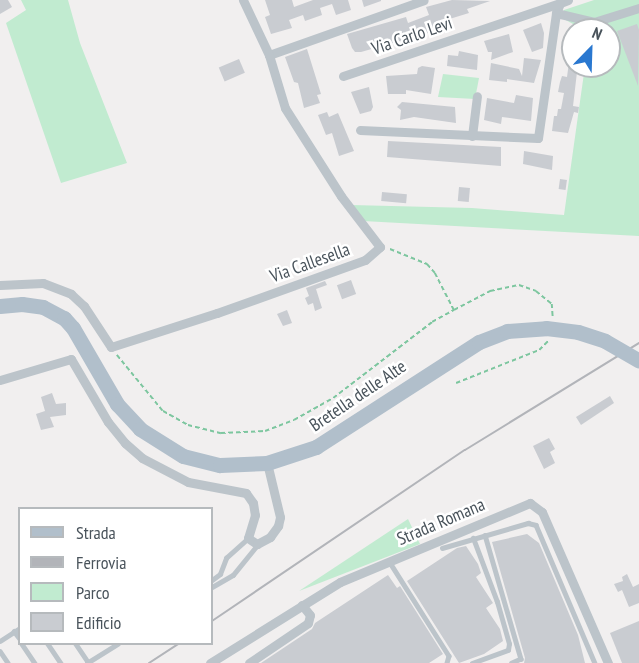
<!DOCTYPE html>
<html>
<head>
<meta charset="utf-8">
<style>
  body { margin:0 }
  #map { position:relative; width:639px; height:663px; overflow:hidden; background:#f1efef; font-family:"PT Sans Narrow",sans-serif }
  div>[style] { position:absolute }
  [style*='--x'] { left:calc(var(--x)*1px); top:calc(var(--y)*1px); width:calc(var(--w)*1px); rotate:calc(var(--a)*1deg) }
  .green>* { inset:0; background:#c1ebd0 }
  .building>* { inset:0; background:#c9ccd1; transform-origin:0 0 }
  .path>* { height:1.5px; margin-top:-0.75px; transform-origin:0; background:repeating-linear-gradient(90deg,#7dc69f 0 4.5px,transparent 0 7.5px) }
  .service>* { height:4.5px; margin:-2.25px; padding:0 2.25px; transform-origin:2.25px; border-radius:2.25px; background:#bcc4ca }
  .minor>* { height:9px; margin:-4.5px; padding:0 4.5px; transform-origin:4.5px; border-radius:4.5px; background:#bcc4ca }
  .primary>* { height:15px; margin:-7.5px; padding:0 7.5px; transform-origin:7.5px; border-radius:7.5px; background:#b1bfcb }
  .rail>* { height:2px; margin:-1px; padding:0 1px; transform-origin:1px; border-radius:1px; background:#b2b4b9 }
  .primary-bridge>* { height:15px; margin:-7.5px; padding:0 7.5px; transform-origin:7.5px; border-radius:7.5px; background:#b1bfcb }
  span { translate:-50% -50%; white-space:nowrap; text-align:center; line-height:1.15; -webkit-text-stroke:5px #fff; paint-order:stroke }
  .street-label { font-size:18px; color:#49535b }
  .legend { position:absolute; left:18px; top:507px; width:195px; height:138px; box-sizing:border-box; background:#fff; border:2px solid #b6babd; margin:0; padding:8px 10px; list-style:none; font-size:18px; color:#49535b }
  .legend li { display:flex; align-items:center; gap:12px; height:30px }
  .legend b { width:30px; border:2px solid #b6babd }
  .north { position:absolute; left:561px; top:18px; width:60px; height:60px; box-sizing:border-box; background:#fff; border:2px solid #b6babd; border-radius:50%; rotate:23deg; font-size:16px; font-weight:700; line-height:24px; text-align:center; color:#49535b }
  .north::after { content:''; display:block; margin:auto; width:21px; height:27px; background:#2a78d0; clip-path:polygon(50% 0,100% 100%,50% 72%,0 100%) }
</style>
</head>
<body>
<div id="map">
  <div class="green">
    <div style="clip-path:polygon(21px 0,68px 0,80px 43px,127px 163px,61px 183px,6px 23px,26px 10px)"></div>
    <div style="clip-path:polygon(594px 0,639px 0,639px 236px,363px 221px,351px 205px,472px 208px,564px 215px,585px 66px,609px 66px,609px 30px,584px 30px,562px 18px,564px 10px)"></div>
    <div style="clip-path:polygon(443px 74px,479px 78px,475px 99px,438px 97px)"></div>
    <div style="clip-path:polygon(408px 519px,420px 544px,299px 591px)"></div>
  </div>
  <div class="building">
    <div style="clip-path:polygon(0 0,8px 0,12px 7px,0 14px)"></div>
    <div style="clip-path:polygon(265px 0,292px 0,294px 7px,313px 0,348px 0,351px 10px,336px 15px,332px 4px,320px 8px,322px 15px,305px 21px,303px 15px,289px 20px,292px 28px,271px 34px,265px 17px,270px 15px)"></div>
    <div style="clip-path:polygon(362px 0,381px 0,381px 1px,364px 7px)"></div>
    <div style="clip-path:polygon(452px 0,490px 1px,467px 9px,469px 13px,443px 21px,446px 27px,435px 31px,361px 52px,355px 52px,352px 48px,347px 34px,406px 17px,408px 23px,429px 15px,426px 7px)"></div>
    <div style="clip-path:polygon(541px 23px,544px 33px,543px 48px,532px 52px,523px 30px)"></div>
    <div style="clip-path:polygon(637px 24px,639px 30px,638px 86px,617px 31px)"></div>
    <div style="clip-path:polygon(567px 33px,573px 34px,573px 72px,577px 72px,573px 106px,579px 107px,578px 113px,574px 112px,568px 133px,552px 131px,554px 116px,557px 116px,558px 109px,561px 109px,564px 93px,558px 92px,560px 82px,562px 76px,567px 77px,569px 62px,565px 61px,566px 56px,563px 55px)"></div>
    <div style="clip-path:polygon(509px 34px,513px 52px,491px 60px,492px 52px,488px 52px,484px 41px)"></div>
    <div style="clip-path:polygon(307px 49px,321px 94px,317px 95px,320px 103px,304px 108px,298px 83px,294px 82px,285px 57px)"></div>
    <div style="clip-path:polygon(459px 51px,478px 55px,477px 70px,447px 66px,448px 55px,458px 56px)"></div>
    <div style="clip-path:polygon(524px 58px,541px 60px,534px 83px,507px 79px,507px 82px,489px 80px,491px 63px,519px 69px,522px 76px)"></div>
    <div style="left:239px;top:59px;width:15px;height:22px;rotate:67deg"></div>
    <div style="clip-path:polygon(422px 66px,435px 68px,431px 94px,406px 90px,406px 94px,388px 94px,386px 76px,417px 74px,418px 68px)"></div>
    <div style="clip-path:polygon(369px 87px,373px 107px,371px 111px,360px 114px,351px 92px)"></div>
    <div style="clip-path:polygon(516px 95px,533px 98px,531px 121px,502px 117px,501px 124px,484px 120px,487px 98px,514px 103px)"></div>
    <div style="clip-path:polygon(402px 102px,455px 107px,456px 123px,414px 117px,400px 120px,401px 110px,397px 107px)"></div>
    <div style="clip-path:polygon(327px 112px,329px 117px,338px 113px,354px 151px,339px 156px,332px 133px,326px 135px,318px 115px)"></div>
    <div style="clip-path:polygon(388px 141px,501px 147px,501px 166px,387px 157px)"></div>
    <div style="clip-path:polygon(524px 151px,553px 156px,552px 170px,523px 164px)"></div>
    <div style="left:560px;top:179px;width:7px;height:10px;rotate:8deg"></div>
    <div style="left:459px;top:187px;width:11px;height:14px;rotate:5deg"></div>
    <div style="left:382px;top:192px;width:25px;height:9px;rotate:5deg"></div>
    <div style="left:351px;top:280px;width:15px;height:15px;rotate:70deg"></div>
    <div style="clip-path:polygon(325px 281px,327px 285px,316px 289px,322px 308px,315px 311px,313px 303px,308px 305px,305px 298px,309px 296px,306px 288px)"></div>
    <div style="clip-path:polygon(287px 310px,292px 323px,283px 326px,277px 314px)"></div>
    <div style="clip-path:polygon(52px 393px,56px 404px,66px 403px,66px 415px,50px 417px,54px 427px,41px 430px,36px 414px,45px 411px,41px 397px)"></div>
    <div style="clip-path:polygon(610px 396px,614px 403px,581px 425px,576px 417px)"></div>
    <div style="clip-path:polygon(549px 438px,555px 449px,550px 452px,555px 463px,544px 469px,533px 446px)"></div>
    <div style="clip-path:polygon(527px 534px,539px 543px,578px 635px,585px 663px,524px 663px,525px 658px,492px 542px)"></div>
    <div style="clip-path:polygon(466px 546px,478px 564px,481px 573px,476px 577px,493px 603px,486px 608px,500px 629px,503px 641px,484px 654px,459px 663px,407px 581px,457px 548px)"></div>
    <div style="clip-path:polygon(627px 574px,633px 587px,639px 584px,639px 603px,629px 607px,622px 590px,618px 592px,614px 584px,623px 581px,622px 577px)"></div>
    <div style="clip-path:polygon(388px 575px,397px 588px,400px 586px,443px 654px,429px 663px,261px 663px,312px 629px,315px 623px)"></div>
    <div style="clip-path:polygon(639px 621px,639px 663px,622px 663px,610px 633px)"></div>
  </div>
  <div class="path">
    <div style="--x:390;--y:249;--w:40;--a:22"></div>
    <div style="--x:427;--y:264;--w:12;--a:48"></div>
    <div style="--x:435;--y:273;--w:42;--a:62.8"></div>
    <div style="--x:454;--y:310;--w:41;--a:-27.8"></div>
    <div style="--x:490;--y:291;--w:30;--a:-12"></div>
    <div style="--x:519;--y:285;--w:18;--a:19"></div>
    <div style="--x:536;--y:291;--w:21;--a:39"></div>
    <div style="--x:552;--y:304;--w:13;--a:86"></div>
    <div style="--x:117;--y:355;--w:72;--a:50.6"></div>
    <div style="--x:163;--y:411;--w:29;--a:29"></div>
    <div style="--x:188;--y:425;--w:34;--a:14"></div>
    <div style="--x:221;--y:433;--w:44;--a:-2.6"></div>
    <div style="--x:265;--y:431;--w:31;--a:-21"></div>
    <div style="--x:294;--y:420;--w:45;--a:-29.4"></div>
    <div style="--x:333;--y:398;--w:125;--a:-37.5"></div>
    <div style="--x:432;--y:322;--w:25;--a:-29"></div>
    <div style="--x:456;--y:383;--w:89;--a:-21.7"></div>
    <div style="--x:539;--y:350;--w:13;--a:-45"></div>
  </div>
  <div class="service">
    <div style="--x:485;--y:535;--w:129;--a:73.8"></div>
    <div style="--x:521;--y:659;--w:10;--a:156"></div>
    <div style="--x:442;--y:548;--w:90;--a:-16.2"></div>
    <div style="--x:528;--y:523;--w:8;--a:14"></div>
    <div style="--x:536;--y:525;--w:150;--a:66.9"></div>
    <div style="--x:389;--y:561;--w:112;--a:57.7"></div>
    <div style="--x:449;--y:656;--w:7;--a:106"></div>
    <div style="--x:212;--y:580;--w:10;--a:-37"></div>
    <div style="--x:220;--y:574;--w:17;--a:-69"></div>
    <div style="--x:226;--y:558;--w:30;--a:-42"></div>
    <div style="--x:212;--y:587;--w:24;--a:-30"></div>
    <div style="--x:233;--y:575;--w:38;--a:-51"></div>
    <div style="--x:14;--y:631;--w:10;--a:53"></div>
    <div style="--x:0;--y:641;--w:24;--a:-33"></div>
    <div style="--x:22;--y:644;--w:23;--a:56"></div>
    <div style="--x:48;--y:644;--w:23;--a:56"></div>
    <div style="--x:76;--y:644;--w:22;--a:56"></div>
    <div style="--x:0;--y:651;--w:14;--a:56"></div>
    <div style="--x:87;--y:663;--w:36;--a:-32"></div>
    <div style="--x:472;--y:663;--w:38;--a:-20"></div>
    <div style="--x:508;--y:650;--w:6;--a:-81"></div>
    <div style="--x:509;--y:644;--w:44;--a:-105.9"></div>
    <div style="--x:497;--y:602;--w:68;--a:-110.6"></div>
  </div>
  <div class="minor">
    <div style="--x:568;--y:0;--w:9;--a:159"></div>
    <div style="--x:560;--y:3;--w:11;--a:112"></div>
    <div style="--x:556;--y:13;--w:39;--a:13"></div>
    <div style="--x:594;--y:22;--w:47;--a:-17.3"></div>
    <div style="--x:269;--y:55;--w:164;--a:-19.5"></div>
    <div style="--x:343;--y:76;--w:229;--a:-18.6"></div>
    <div style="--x:360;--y:130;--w:178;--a:2.6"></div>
    <div style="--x:538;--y:138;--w:126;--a:-81.8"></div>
    <div style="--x:472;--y:136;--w:40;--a:-82.9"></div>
    <div style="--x:0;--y:285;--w:43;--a:-2.7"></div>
    <div style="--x:43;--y:283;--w:30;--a:21"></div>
    <div style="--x:71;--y:294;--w:18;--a:43"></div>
    <div style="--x:84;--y:306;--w:49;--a:56.6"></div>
    <div style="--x:111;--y:347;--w:111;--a:-17.8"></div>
    <div style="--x:217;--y:313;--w:157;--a:-19.7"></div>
    <div style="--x:365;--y:260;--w:20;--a:-41"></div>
    <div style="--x:380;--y:247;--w:64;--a:-127.4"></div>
    <div style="--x:341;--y:196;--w:104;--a:-122.5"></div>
    <div style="--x:285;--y:108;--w:55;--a:-106.8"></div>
    <div style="--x:269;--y:55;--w:61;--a:-115.3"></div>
    <div style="--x:0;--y:380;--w:74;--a:-16.5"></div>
    <div style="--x:71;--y:359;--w:73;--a:59.6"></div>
    <div style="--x:108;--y:422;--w:27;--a:51"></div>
    <div style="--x:125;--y:443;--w:23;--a:41"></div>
    <div style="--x:142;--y:458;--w:52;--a:27.6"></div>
    <div style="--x:188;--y:482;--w:59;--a:10.7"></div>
    <div style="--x:246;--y:493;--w:12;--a:55"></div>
    <div style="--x:253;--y:503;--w:12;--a:81"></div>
    <div style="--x:255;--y:515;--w:24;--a:107"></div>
    <div style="--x:248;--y:538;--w:11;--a:34"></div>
    <div style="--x:257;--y:544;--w:15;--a:-28"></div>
    <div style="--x:270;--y:537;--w:14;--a:-54"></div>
    <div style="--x:278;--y:526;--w:9;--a:-77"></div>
    <div style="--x:280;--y:517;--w:56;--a:-103.5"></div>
    <div style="--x:210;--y:663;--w:153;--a:-31.9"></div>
    <div style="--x:340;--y:582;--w:206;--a:-22.6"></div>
    <div style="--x:530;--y:503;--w:15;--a:37"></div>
    <div style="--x:542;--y:512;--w:165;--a:66.4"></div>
    <div style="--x:249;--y:663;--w:71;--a:-34.1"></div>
    <div style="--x:308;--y:623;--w:8;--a:-76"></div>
    <div style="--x:310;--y:615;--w:13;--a:-129"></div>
  </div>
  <div class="primary">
    <div style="--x:0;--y:306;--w:22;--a:-5"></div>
    <div style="--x:22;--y:304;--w:21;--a:8"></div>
    <div style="--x:43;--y:307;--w:24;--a:28"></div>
    <div style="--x:64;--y:318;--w:13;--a:48"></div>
    <div style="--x:73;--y:328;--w:88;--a:59.9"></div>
    <div style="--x:117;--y:404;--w:34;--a:47"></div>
    <div style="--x:140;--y:429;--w:51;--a:32.1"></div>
    <div style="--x:183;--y:456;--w:38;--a:14"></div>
    <div style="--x:220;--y:465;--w:47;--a:-2.4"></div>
    <div style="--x:267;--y:463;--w:52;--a:-18.1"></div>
    <div style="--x:316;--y:447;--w:194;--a:-32.8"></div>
    <div style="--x:479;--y:342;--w:30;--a:-21"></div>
    <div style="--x:507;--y:331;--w:39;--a:-4"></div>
  </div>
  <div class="rail">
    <div style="--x:212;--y:621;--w:305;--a:-34.1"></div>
    <div style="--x:465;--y:450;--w:204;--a:-31.6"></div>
    <div style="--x:149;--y:663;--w:35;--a:-33"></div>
  </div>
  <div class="primary-bridge">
    <div style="--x:546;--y:328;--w:32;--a:7"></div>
    <div style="--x:578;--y:332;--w:28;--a:18"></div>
    <div style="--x:605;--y:341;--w:39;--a:30"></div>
  </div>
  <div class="street-label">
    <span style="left:412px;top:36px;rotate:-19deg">Via Carlo Levi</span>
    <span style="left:310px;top:263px;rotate:-20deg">Via Callesella</span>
    <span style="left:358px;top:396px;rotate:-34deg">Bretella delle Alte</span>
    <span style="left:441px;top:522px;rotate:-23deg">Strada Romana</span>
  </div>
  <ul class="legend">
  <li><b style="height:8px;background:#b1bfcb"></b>Strada</li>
  <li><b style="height:8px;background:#b2b4b9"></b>Ferrovia</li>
  <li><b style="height:16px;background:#c1ebd0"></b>Parco</li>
  <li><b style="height:16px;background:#c9ccd1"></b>Edificio</li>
  </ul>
  <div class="north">N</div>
</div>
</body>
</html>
